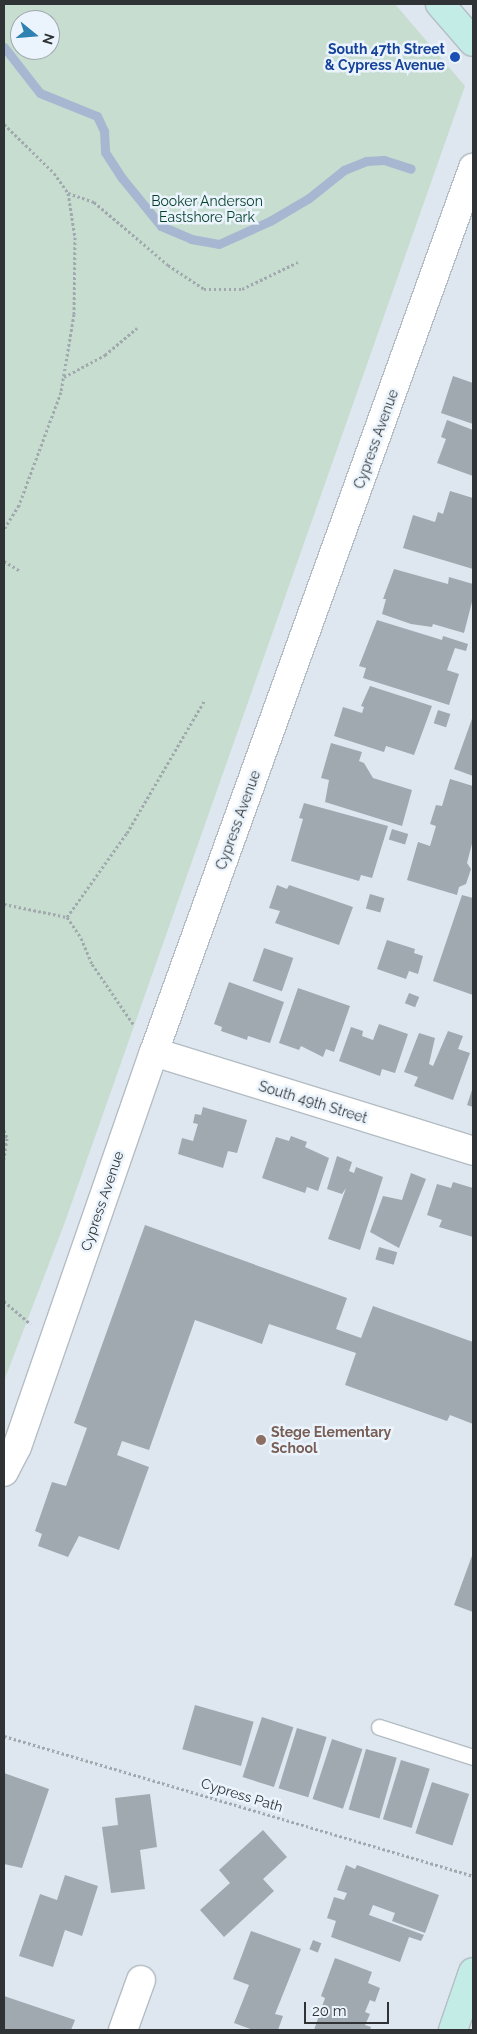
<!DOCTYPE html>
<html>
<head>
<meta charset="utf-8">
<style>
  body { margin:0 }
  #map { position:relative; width:477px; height:2034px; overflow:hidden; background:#dee7ef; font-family:Raleway,sans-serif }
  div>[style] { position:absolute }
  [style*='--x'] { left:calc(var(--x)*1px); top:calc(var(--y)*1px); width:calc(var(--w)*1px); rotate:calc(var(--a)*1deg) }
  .green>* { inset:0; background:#c6ddd0 }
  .stream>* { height:9px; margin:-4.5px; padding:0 4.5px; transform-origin:4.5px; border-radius:4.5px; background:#a8b7d1 }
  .building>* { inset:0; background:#a0a8b0; transform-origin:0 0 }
  .path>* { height:3px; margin-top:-1.5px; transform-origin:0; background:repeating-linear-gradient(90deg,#a1a8ae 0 2.5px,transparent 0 5px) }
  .roads { filter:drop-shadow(1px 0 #b4bdc4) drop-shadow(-1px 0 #b4bdc4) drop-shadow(0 1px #b4bdc4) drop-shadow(0 -1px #b4bdc4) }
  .lane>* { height:15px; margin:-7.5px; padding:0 7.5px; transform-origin:7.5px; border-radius:7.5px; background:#fff }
  .street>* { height:28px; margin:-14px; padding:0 14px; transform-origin:14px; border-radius:14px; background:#fff }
  .secondary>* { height:28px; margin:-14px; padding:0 14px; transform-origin:14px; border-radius:14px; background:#c4ece6 }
  .dots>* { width:14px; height:14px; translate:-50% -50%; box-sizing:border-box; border:2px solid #ebf4fc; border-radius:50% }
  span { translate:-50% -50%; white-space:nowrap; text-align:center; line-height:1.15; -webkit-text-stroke:5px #ebf4fc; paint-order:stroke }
  .transit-label { font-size:14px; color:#164399; font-weight:700 }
  .right { translate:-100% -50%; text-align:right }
  .park-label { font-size:14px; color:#033f29 }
  .street-label { font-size:14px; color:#2f3336 }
  .education-label { font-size:14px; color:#785e54; font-weight:700 }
  .left { translate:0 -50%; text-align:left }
  .frame { position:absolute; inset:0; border:5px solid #2f3336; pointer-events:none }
  .north { position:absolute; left:10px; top:10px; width:50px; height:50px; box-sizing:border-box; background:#ebf4fc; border:1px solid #a0a7ad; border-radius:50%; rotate:107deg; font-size:14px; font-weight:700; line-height:20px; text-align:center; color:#2f3336 }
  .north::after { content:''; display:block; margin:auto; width:18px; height:22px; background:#2f81b2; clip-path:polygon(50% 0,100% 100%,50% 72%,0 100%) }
  .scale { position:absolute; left:304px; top:2002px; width:85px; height:22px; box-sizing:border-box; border:2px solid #2f3336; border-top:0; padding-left:6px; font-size:15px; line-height:18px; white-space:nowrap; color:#2f3336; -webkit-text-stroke:4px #ebf4fc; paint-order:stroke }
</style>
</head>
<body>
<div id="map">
  <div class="green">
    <div style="clip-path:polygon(evenodd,4px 4px,395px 4px,465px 86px,65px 1222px,4px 1381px,4px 4px,20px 20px,50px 20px,50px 50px,20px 50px,20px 20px)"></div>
  </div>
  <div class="stream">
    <div style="--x:4;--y:47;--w:58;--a:52"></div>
    <div style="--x:40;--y:93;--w:61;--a:22"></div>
    <div style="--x:97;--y:116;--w:17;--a:65"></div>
    <div style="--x:104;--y:131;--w:21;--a:87"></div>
    <div style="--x:105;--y:152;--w:31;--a:57"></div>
    <div style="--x:122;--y:178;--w:62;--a:50.9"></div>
    <div style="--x:161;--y:226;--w:33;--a:23"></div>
    <div style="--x:191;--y:239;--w:28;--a:10"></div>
    <div style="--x:219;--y:244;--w:56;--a:-24.3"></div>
    <div style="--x:270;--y:221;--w:45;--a:-30.5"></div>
    <div style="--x:309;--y:198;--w:45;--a:-38.7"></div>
    <div style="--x:344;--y:170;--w:24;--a:-22"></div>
    <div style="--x:366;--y:161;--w:18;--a:-3"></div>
    <div style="--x:384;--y:160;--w:28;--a:18"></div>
  </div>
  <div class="building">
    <div style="clip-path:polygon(453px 376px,473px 383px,473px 424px,441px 413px)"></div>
    <div style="clip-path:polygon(447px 420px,473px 430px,473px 476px,437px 463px,446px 439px,441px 437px)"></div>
    <div style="clip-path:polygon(450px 491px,473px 498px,473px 569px,403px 548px,413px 515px,435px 522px,438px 512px,443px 514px)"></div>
    <div style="clip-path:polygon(394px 569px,448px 584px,449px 577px,473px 584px,473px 598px,464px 633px,433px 624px,432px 627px,411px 624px,382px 614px,386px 599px,383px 599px)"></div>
    <div style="clip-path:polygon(377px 620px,442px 640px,443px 636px,468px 644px,466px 651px,455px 648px,447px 670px,459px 674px,449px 705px,363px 678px,366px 668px,359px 666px)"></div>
    <div style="clip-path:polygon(370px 686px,432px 706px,414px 755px,386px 746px,384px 752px,334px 736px,343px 707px,362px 713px,364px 707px,361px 706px)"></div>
    <div style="left:438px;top:710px;width:13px;height:14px;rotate:18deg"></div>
    <div style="clip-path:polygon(473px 716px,473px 776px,454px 769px)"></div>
    <div style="clip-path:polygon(331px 743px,362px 752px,359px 761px,364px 763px,373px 778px,412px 790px,402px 826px,325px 802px,329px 780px,321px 778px)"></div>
    <div style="clip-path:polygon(450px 779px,473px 786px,473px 840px,467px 863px,471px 869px,466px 884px,459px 887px,457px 895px,407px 880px,418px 842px,430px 846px,436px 826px,430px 824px,436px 805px,442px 806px)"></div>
    <div style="clip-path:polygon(304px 803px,388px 826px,372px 878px,361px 875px,359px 881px,291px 861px,303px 819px,299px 818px)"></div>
    <div style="left:392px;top:829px;width:17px;height:11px;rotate:17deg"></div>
    <div style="clip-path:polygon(277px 885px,287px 889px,289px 885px,353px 907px,339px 945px,275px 923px,280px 911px,269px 908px)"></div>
    <div style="left:370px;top:894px;width:15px;height:15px;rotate:16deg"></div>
    <div style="clip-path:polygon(462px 895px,473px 898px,473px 995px,433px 981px)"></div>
    <div style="clip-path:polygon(387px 940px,415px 949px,414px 953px,423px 956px,418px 974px,409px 971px,406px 979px,377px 969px)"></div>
    <div style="left:264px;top:948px;width:31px;height:35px;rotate:19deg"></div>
    <div style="clip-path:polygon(229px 982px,284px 1002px,270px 1043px,248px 1036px,247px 1040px,221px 1031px,222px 1027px,214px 1024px)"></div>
    <div style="clip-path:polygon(298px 988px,350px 1006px,334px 1052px,326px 1049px,323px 1057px,301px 1046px,299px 1050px,279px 1043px)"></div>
    <div style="left:409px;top:993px;width:11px;height:11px;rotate:22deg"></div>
    <div style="clip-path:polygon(379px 1024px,408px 1034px,395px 1073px,382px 1069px,380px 1076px,339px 1061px,351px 1027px,363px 1031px,362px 1036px,373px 1040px)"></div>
    <div style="clip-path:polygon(448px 1031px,463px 1036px,458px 1049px,470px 1053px,453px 1100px,414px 1086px,418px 1077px,404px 1072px,419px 1033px,435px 1038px,429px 1064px,433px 1066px)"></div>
    <div style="clip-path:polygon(473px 1087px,473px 1107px,467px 1105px)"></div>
    <div style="clip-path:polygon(203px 1107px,247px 1120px,237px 1153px,228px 1151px,223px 1168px,178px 1154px,182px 1138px,193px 1141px,198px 1124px,193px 1123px,195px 1114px,201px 1115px)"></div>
    <div style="clip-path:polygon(291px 1136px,307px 1142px,305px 1147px,329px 1158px,318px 1191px,307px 1187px,305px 1193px,262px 1178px,276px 1137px,289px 1141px)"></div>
    <div style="clip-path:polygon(337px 1156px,352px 1162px,349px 1171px,354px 1173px,356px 1167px,383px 1177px,360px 1250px,328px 1239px,346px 1188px,342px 1194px,327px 1189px)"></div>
    <div style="clip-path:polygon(411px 1173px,426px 1179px,399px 1248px,370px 1232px,383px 1196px,402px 1200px)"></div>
    <div style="clip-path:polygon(453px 1182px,473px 1188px,473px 1237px,439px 1227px,442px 1220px,427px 1215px,437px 1184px,451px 1188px)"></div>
    <div style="clip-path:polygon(145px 1225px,347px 1298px,336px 1329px,361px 1338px,373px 1306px,473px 1342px,473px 1424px,450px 1415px,447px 1421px,345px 1385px,356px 1353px,269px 1324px,262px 1344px,195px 1320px,149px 1450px,122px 1441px,117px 1455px,149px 1467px,119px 1550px,79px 1536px,68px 1557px,38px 1546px,42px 1534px,35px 1531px,52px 1482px,66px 1486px,87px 1428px,74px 1423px)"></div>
    <div style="left:379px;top:1247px;width:19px;height:13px;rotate:16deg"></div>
    <div style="clip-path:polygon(473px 1553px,473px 1612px,454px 1605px)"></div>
    <div style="left:195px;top:1705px;width:61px;height:46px;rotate:16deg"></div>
    <div style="left:262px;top:1717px;width:33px;height:63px;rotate:18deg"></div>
    <div style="left:297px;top:1728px;width:31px;height:63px;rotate:17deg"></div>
    <div style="left:332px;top:1739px;width:32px;height:63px;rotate:18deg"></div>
    <div style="left:366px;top:1749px;width:32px;height:63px;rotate:16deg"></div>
    <div style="left:401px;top:1760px;width:30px;height:62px;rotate:17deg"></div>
    <div style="clip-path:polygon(4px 1773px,49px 1789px,22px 1868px,4px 1864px)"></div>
    <div style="left:432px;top:1782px;width:39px;height:54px;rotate:18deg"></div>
    <div style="clip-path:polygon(150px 1794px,157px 1847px,140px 1850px,145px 1889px,111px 1893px,102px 1827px,118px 1825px,115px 1798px)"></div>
    <div style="clip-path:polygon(263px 1830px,287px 1857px,263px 1879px,274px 1891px,224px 1937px,200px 1910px,230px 1883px,219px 1870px)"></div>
    <div style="clip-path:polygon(346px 1865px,355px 1869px,357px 1865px,439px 1895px,425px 1933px,392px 1921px,395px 1913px,373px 1905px,369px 1915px,424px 1935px,421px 1941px,409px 1937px,400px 1962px,331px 1937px,336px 1921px,327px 1918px,334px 1897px,344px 1900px,347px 1893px,337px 1890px)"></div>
    <div style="clip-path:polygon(65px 1875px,98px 1886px,82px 1936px,65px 1930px,53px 1967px,19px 1956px,40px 1894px,57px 1900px)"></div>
    <div style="clip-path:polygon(251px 1931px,301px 1949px,275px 2014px,283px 2016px,278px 2030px,253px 2030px,234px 2023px,249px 1985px,233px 1979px)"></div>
    <div style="left:313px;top:1940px;width:9px;height:10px;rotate:21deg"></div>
    <div style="clip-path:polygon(335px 1958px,372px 1972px,368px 1983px,380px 1988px,375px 2002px,370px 2000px,365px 2012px,370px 2014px,365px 2025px,371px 2027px,370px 2030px,314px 2030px,325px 1998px,321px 1996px)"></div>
    <div style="clip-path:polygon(4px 1996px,75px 2020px,71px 2030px,4px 2030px)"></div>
  </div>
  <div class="path">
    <div style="--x:4;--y:124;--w:70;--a:44.4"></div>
    <div style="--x:54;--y:173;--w:24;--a:55"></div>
    <div style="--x:68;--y:193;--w:45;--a:81"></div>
    <div style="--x:75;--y:237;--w:77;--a:90.7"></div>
    <div style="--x:74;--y:314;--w:79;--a:99.5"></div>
    <div style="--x:61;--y:392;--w:121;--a:110.4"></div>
    <div style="--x:19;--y:505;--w:28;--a:122"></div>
    <div style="--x:68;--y:193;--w:28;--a:19"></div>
    <div style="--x:94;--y:202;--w:97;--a:40.4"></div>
    <div style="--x:168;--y:265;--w:43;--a:33.7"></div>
    <div style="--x:204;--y:289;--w:38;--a:0"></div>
    <div style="--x:242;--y:289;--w:62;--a:-25.7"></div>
    <div style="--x:64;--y:377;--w:47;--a:-28.2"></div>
    <div style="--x:105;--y:355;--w:42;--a:-40.2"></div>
    <div style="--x:4;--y:561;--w:19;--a:32"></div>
    <div style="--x:4;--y:904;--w:64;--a:11.7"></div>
    <div style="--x:67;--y:917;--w:103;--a:-54.5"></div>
    <div style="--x:127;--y:833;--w:153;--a:-59.7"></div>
    <div style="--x:67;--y:917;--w:25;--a:56"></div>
    <div style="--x:81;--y:938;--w:28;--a:67"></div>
    <div style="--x:92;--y:964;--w:74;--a:55.5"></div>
    <div style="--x:4;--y:1130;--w:9;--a:69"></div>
    <div style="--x:7;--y:1138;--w:21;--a:98"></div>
    <div style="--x:4;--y:1301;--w:35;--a:41"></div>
    <div style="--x:4;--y:1736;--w:489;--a:16.6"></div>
  </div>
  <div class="roads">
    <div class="lane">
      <div style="--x:379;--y:1727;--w:99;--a:17.7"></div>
    </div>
    <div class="street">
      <div style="--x:154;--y:1052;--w:334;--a:17.2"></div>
      <div style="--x:4;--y:1472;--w:28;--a:-63"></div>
      <div style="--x:17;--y:1447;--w:418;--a:-70.9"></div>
      <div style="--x:154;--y:1052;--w:940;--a:-70.16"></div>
      <div style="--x:123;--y:2030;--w:53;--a:-70.2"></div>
    </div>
    <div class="secondary">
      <div style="--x:440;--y:4;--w:50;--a:49"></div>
      <div style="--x:453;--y:2030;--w:61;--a:-71"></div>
    </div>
  </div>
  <div class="dots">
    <div style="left:455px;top:57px;background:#1a4fb4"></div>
    <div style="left:261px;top:1440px;background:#8d6e63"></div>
  </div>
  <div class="transit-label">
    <span class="right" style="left:445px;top:57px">South 47th Street<br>&amp; Cypress Avenue</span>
  </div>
  <div class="park-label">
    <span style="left:207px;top:209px">Booker Anderson<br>Eastshore Park</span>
  </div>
  <div class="street-label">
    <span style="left:376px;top:439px;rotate:-70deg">Cypress Avenue</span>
    <span style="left:238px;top:820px;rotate:-70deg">Cypress Avenue</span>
    <span style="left:313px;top:1102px;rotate:17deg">South 49th Street</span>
    <span style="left:102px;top:1201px;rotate:-71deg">Cypress Avenue</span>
    <span style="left:242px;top:1795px;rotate:17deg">Cypress Path</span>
  </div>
  <div class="education-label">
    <span class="left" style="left:271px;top:1440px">Stege Elementary<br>School</span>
  </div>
  <div class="frame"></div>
  <div class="north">N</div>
  <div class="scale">20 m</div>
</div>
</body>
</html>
